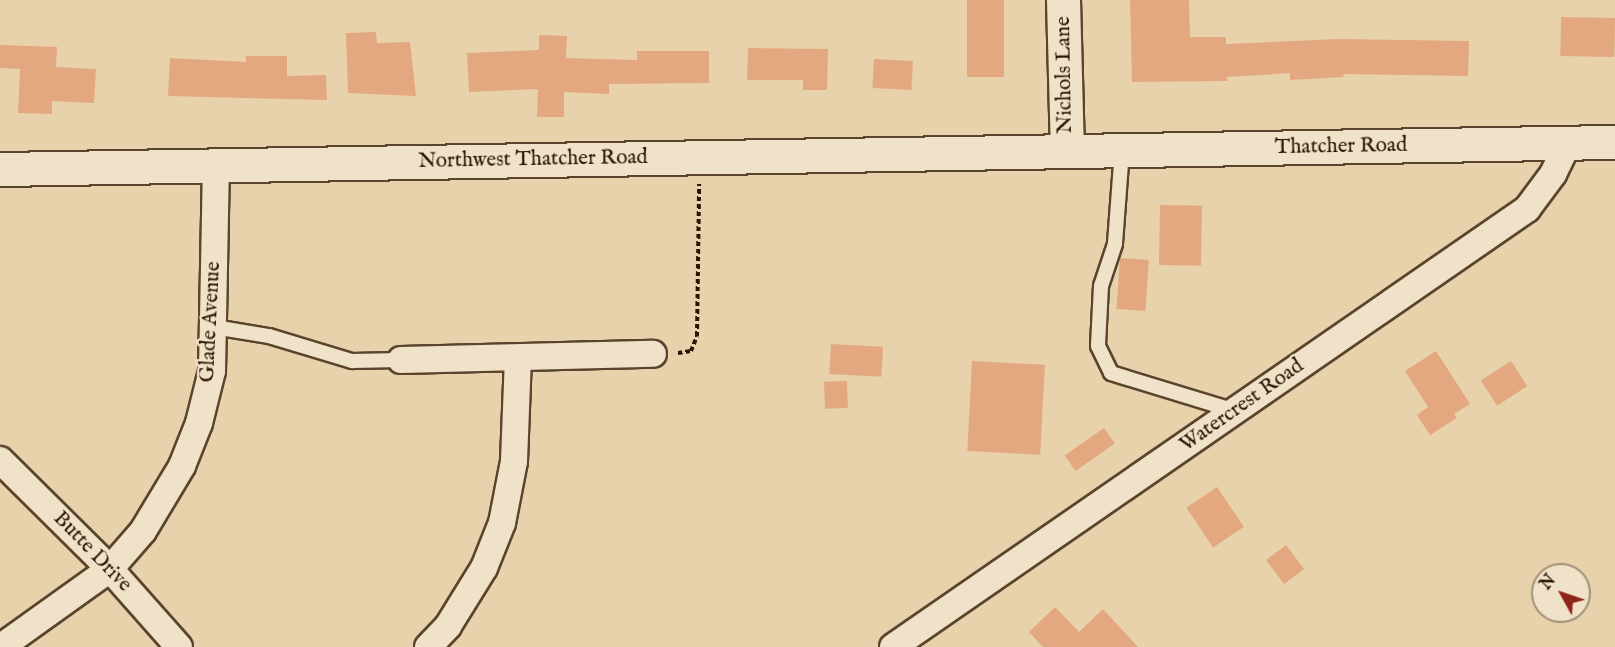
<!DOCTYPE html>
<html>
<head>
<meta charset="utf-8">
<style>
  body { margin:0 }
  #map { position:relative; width:1615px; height:647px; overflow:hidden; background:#e8d2ab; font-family:"IM FELL English",serif }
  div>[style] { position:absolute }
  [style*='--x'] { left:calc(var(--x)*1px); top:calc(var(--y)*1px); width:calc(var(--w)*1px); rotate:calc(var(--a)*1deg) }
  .building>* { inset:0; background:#e4a880; transform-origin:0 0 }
  .path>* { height:4px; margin-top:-2px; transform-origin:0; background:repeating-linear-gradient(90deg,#2a1504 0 4.5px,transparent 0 7.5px) }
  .roads { filter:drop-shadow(2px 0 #5a442e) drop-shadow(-2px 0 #5a442e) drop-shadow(0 2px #5a442e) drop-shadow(0 -2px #5a442e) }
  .lane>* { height:14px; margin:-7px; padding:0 7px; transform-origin:7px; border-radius:7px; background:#f0e2c8 }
  .street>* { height:26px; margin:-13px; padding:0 13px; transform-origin:13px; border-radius:13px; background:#f0e2c8 }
  .secondary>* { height:33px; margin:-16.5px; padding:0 16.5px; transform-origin:16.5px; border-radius:16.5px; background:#f0e2c8 }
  span { translate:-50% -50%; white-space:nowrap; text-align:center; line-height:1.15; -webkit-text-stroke:4.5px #f0e2c8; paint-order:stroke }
  .street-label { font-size:21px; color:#2a1504 }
  .north { position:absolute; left:1531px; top:563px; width:60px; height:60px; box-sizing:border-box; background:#f0e2c8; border:2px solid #a1907a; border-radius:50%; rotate:310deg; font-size:16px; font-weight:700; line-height:24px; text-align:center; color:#2a1504 }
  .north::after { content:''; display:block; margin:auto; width:21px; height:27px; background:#8f2418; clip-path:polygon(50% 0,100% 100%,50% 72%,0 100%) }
</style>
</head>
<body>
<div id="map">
  <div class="building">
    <div style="left:967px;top:0;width:37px;height:77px"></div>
    <div style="clip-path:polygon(1130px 0,1189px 0,1190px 37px,1226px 37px,1226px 44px,1338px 39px,1469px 41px,1468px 76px,1343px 74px,1344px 77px,1290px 80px,1290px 73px,1227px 77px,1227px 81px,1132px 82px)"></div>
    <div style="left:1561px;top:17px;width:54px;height:39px;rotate:1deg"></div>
    <div style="clip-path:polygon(376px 32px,377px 43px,410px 42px,416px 96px,348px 93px,346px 33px)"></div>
    <div style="clip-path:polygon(539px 35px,567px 36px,566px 58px,637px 60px,637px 51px,709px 51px,709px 83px,609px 84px,609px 94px,564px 92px,564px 117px,537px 117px,538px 89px,469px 92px,467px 53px,539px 50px)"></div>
    <div style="clip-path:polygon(0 45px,57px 47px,56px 67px,96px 69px,94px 103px,52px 101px,52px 114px,18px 113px,20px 69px,0 68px)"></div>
    <div style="clip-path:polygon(748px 48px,828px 49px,827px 90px,803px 90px,803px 80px,747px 80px)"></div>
    <div style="clip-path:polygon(246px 56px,287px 56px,287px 76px,326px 75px,327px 100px,168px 96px,170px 58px,246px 62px)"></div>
    <div style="left:874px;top:59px;width:39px;height:29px;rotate:3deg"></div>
    <div style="left:1160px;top:205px;width:42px;height:60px;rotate:1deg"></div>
    <div style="left:1120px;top:258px;width:29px;height:51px;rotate:4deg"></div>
    <div style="left:831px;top:344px;width:52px;height:30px;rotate:3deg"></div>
    <div style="clip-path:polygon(1436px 351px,1470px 404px,1454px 414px,1457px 418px,1430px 435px,1417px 415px,1428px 407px,1405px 371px)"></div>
    <div style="left:972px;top:361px;width:73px;height:90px;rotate:3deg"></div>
    <div style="left:1511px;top:361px;width:30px;height:36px;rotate:57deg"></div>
    <div style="left:847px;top:381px;width:27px;height:23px;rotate:88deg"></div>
    <div style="left:1104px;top:428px;width:19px;height:48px;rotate:55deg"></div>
    <div style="left:1217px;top:487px;width:48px;height:37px;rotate:56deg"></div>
    <div style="left:1286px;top:545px;width:30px;height:25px;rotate:53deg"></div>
    <div style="clip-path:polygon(1055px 607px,1079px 632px,1103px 609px,1138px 647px,1043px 647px,1029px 632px)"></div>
  </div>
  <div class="path">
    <div style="--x:678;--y:353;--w:13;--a:-9"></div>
    <div style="--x:691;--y:351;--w:16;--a:-68"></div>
    <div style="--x:697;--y:336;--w:152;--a:-89.2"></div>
  </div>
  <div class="roads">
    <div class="lane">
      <div style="--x:1122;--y:150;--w:94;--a:94.3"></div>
      <div style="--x:1115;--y:244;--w:44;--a:108.4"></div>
      <div style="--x:1101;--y:286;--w:60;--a:92.9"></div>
      <div style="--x:1098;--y:346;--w:30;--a:64"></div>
      <div style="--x:1111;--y:373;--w:130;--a:17"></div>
      <div style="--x:214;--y:327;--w:56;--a:9.3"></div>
      <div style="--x:269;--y:336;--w:87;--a:16.8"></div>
      <div style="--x:352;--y:361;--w:49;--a:-1.2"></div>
    </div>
    <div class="street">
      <div style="--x:401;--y:360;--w:252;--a:-1.4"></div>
      <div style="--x:0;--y:460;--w:155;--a:44.7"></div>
      <div style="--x:110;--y:569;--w:104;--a:48.5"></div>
      <div style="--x:1;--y:647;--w:134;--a:-35.6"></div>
      <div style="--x:110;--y:569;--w:50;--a:-49"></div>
      <div style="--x:143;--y:531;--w:76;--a:-59"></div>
      <div style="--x:182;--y:466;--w:46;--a:-68.4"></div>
      <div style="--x:199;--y:423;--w:54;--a:-76"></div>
      <div style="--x:212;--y:371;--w:206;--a:-88.9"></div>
      <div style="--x:428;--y:647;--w:29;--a:-46"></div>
      <div style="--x:448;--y:626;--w:68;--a:-58.2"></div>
      <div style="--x:484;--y:568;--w:48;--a:-68.2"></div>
      <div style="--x:502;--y:523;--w:63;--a:-79"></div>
      <div style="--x:514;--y:461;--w:103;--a:-87.8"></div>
      <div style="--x:893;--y:647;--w:771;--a:-34.64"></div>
      <div style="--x:1527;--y:209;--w:44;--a:-53.4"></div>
      <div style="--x:1553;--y:174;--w:34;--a:-64"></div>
    </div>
    <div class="secondary">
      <div style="--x:1063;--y:0;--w:151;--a:88.5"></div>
      <div style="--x:0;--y:169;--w:1615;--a:-0.96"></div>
    </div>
  </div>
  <div class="street-label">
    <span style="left:1065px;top:75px;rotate:-91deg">Nichols Lane</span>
    <span style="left:1341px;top:147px;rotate:-1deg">Thatcher Road</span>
    <span style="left:533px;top:160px;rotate:-1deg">Northwest Thatcher Road</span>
    <span style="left:211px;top:322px;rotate:-87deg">Glade Avenue</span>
    <span style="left:1242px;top:406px;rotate:-35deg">Watercrest Road</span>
    <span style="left:92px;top:552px;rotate:46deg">Butte Drive</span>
  </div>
  <div class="north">N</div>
</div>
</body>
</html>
